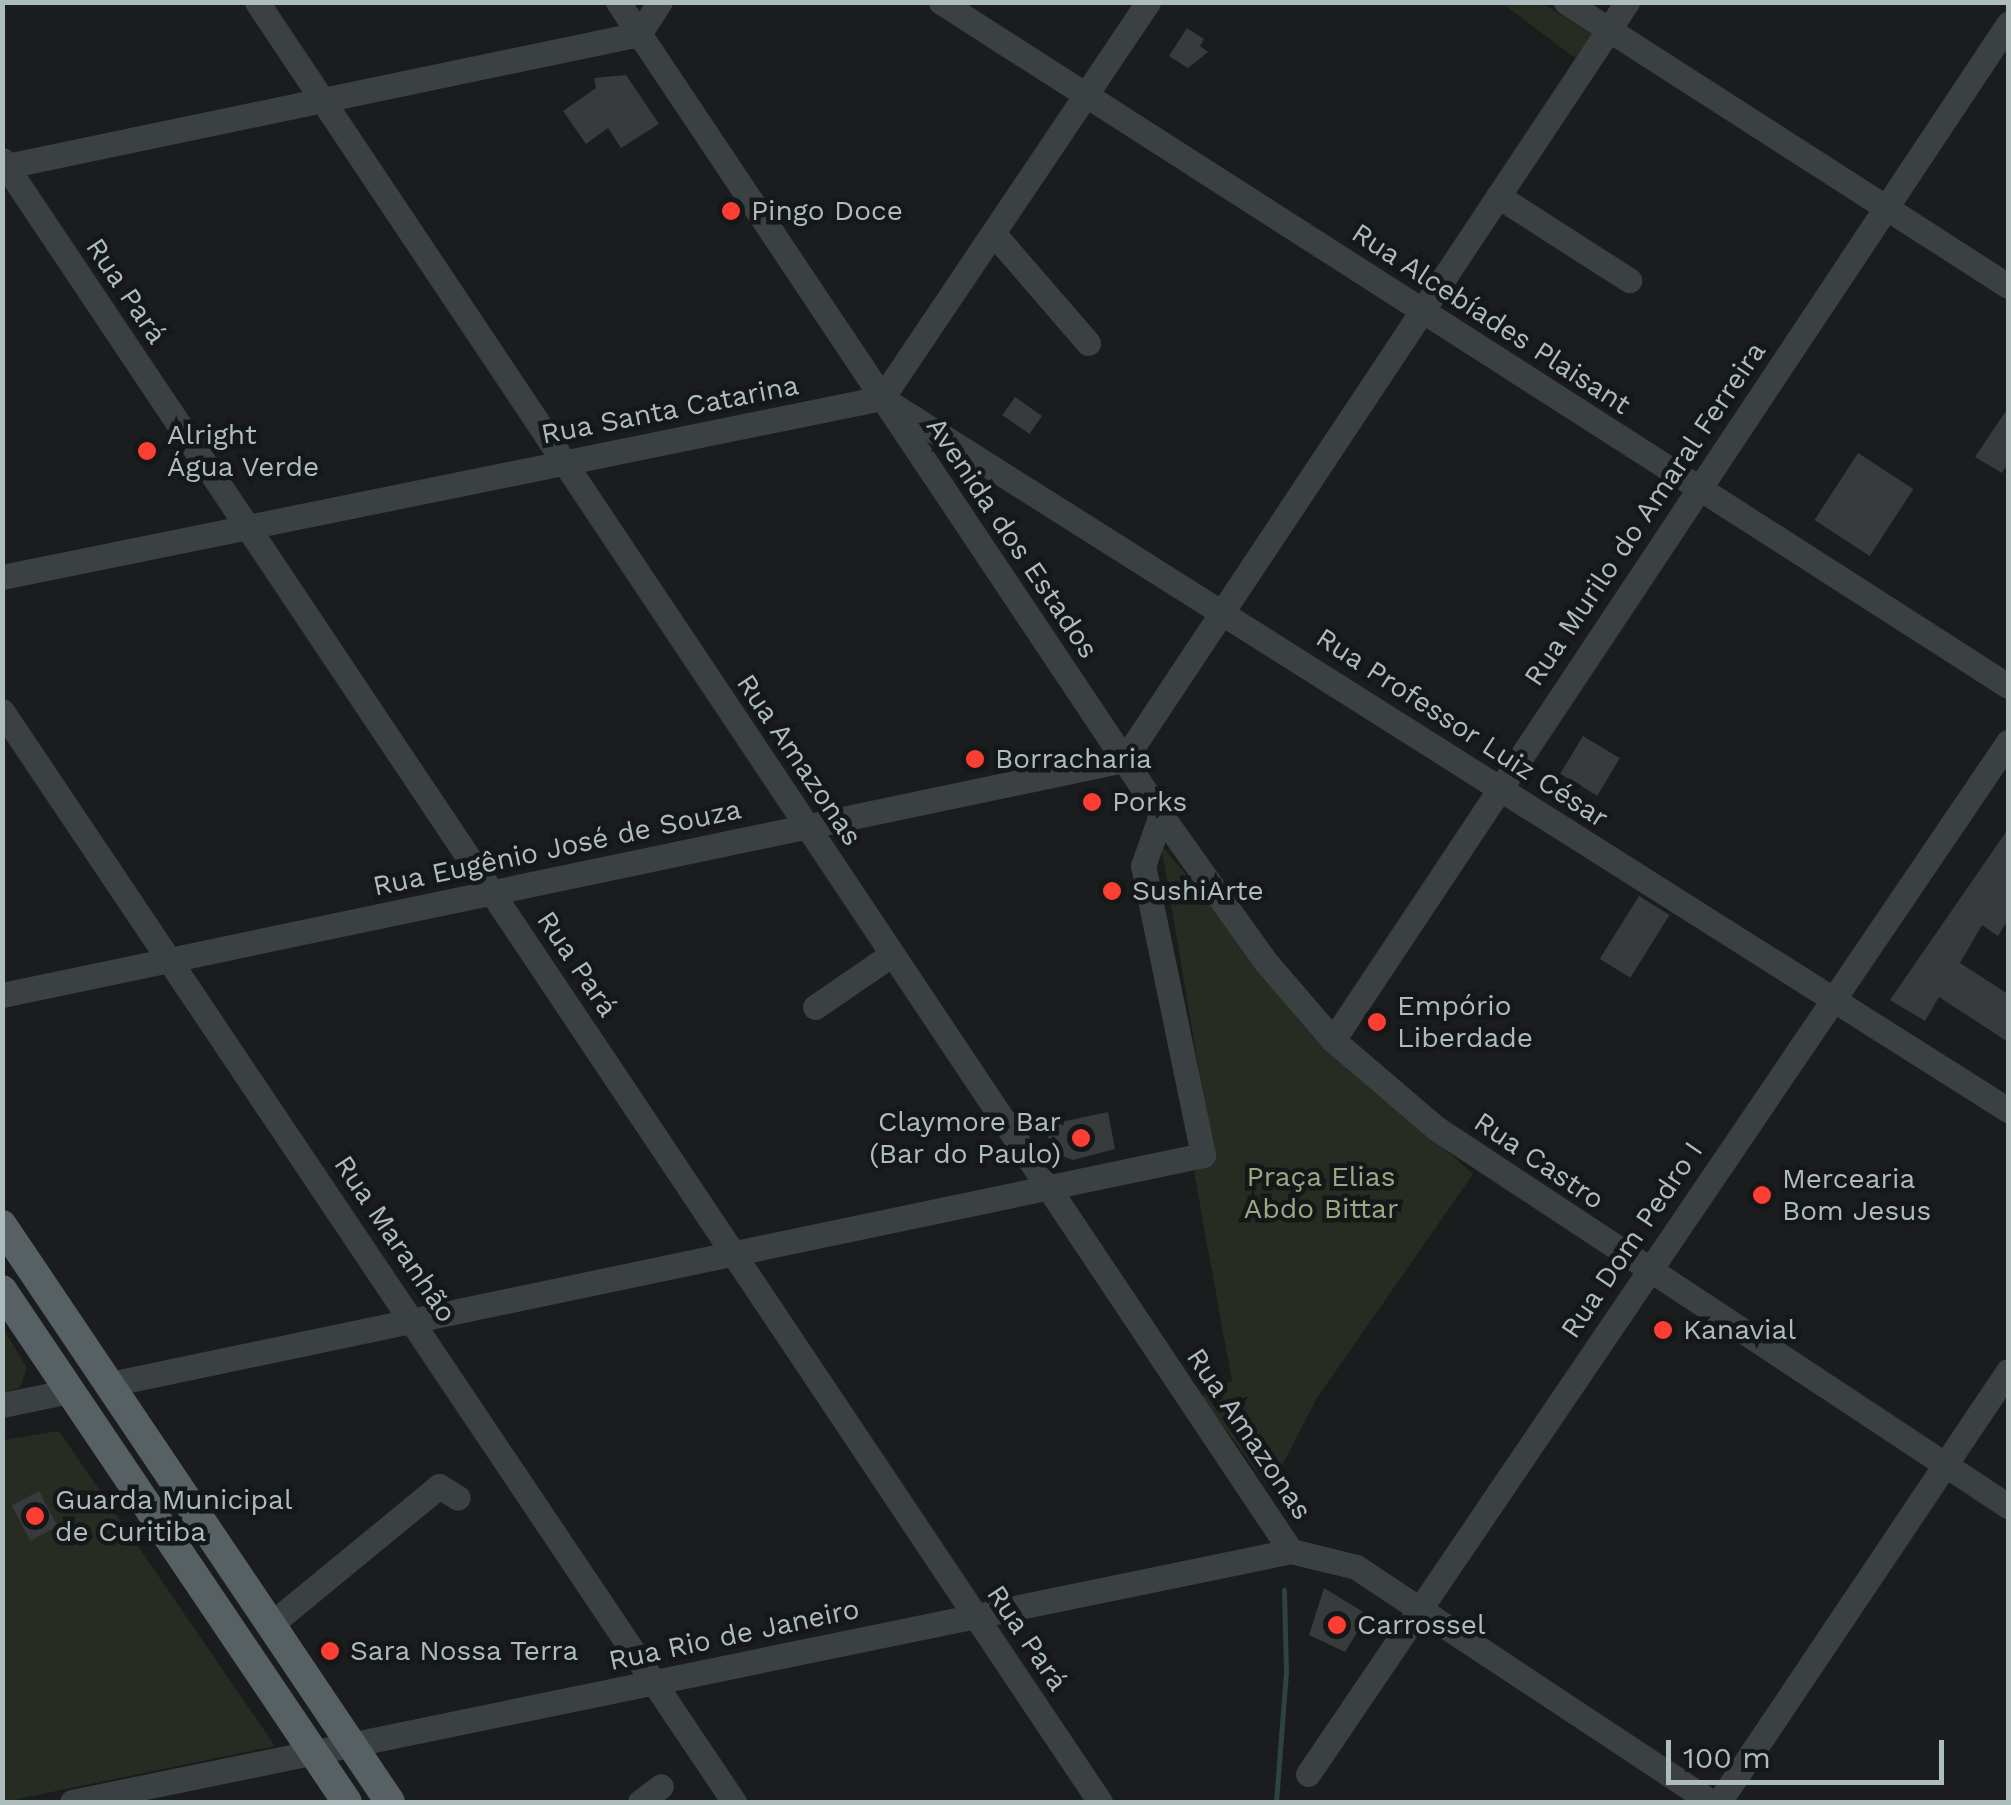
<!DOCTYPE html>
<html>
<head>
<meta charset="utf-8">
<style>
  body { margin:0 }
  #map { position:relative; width:2011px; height:1805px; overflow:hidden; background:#1b1c1d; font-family:"Work Sans",sans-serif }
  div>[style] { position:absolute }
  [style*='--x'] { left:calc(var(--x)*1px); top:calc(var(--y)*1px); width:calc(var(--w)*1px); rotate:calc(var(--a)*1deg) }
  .green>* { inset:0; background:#262c22 }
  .stream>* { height:5px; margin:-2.5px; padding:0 2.5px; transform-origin:2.5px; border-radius:2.5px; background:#2f4340 }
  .building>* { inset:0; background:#383b3c; transform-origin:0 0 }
  .minor>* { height:25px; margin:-12.5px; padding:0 12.5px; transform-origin:12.5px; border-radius:12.5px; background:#3b4143 }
  .major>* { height:30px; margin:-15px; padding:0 15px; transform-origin:15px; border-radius:15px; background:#576062 }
  .dots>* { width:28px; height:28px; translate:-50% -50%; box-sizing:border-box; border:5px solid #161718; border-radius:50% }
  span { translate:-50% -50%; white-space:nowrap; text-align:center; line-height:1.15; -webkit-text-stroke:9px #161718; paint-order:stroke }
  .poi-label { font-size:28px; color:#adbcbd }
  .left { translate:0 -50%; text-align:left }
  .right { translate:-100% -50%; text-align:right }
  .street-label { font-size:28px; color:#adbcbd }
  .park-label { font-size:28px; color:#98a983 }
  .frame { position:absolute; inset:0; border:5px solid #adbcbd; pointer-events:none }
  .scale { position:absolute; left:1666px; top:1740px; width:278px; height:45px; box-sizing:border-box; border:5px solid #adbcbd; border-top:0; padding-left:12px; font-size:30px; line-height:35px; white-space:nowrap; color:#adbcbd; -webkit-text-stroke:8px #161718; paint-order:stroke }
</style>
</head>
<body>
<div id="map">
  <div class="green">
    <div style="clip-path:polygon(1502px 3px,1542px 3px,1593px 34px,1575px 58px)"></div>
    <div style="clip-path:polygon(1161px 845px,1344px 1060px,1473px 1174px,1317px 1398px,1270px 1489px,1201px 1396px,1232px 1381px,1194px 1172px,1212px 1147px)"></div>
    <div style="clip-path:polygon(2px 1326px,27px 1368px,20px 1387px,2px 1393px)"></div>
    <div style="clip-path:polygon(59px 1431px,275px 1746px,3px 1802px,3px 1440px)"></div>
  </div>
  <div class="stream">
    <div style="--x:1276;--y:1802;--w:130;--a:-85.6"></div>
    <div style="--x:1286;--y:1672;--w:82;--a:-91.4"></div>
  </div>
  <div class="building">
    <div style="clip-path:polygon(1187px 28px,1204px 39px,1200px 46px,1208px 52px,1188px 68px,1169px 56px)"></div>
    <div style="clip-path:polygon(626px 75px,659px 124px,621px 148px,608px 128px,586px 144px,563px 111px,596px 88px,594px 78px)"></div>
    <div style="left:1015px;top:397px;width:33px;height:22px;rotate:35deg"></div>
    <div style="clip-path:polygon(2008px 408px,2008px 463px,2002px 473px,1975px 457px)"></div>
    <div style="left:1858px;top:453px;width:66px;height:80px;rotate:33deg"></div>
    <div style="left:1583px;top:736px;width:43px;height:44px;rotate:31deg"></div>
    <div style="clip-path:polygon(2008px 829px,2008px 920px,1998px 936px,1982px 925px,1960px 963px,2008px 994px,2008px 1042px,1939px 997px,1925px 1021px,1890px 1000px)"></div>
    <div style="left:1639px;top:896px;width:36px;height:74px;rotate:32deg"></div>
    <div style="clip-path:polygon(1108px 1112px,1115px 1149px,1073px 1160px,1059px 1155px,1042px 1126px)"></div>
    <div style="left:39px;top:1491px;width:40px;height:31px;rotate:62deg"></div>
    <div style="clip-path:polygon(1324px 1588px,1368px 1615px,1345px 1652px,1309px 1635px)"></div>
  </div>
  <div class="minor">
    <div style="--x:257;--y:2;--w:1862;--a:56.28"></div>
    <div style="--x:618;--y:2;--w:978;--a:56.26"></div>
    <div style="--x:1161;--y:815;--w:179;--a:54.5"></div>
    <div style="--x:1265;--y:961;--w:104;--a:49.3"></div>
    <div style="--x:1333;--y:1040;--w:135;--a:40.5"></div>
    <div style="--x:1436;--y:1128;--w:686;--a:33.46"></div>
    <div style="--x:941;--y:2;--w:1267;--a:32.66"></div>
    <div style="--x:1566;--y:2;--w:525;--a:32.72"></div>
    <div style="--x:2;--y:160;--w:1975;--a:56.23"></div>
    <div style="--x:2;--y:167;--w:651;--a:-11.79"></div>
    <div style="--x:639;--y:34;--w:38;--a:-57"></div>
    <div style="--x:1498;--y:196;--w:156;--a:32.7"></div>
    <div style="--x:994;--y:234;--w:144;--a:49.2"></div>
    <div style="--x:893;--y:405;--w:1319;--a:32.3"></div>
    <div style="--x:2;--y:577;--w:898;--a:-11.5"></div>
    <div style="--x:882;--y:398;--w:477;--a:-56.1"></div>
    <div style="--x:2;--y:711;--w:1314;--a:56.14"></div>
    <div style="--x:2;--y:995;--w:1146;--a:-11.83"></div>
    <div style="--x:1124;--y:760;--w:910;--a:-56.43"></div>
    <div style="--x:815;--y:1007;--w:93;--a:-34.5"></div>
    <div style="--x:1333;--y:1040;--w:1220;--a:-56.4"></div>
    <div style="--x:110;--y:1384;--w:1117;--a:-11.83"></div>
    <div style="--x:1203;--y:1155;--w:295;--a:-101.7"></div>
    <div style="--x:1143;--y:866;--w:54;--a:-70.6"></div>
    <div style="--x:2;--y:1405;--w:69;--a:-11.6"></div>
    <div style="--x:270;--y:1625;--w:219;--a:-39.4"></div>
    <div style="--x:439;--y:1486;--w:22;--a:32"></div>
    <div style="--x:1308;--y:1774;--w:1247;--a:-55.85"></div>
    <div style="--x:72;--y:1802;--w:1245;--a:-11.63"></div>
    <div style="--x:1291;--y:1551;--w:67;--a:13.8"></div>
    <div style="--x:1356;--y:1567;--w:426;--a:33.5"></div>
    <div style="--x:640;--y:1802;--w:26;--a:-37"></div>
    <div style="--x:1719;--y:1802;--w:519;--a:-56.16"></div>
  </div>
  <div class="major">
    <div style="--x:2;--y:1225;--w:695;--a:56.08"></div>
    <div style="--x:2;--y:1290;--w:617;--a:56.03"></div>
  </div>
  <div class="dots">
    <div style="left:731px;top:211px;background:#fd3f33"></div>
    <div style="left:147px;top:451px;background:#fd3f33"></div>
    <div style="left:975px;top:759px;background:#fd3f33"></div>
    <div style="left:1092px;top:802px;background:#fd3f33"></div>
    <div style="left:1112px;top:891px;background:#fd3f33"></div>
    <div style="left:1377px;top:1022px;background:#fd3f33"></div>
    <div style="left:1081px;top:1138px;background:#fd3f33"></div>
    <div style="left:1762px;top:1195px;background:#fd3f33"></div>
    <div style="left:1663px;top:1330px;background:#fd3f33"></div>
    <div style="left:35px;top:1516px;background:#fd3f33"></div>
    <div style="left:1337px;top:1625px;background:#fd3f33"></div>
    <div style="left:330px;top:1651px;background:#fd3f33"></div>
  </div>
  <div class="poi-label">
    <span class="left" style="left:751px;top:211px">Pingo Doce</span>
    <span class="left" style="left:167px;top:451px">Alright<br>Água Verde</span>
    <span class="left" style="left:995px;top:759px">Borracharia</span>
    <span class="left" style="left:1112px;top:802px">Porks</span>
    <span class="left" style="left:1132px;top:891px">SushiArte</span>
    <span class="left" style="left:1397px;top:1022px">Empório<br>Liberdade</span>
    <span class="right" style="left:1061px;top:1138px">Claymore Bar<br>(Bar do Paulo)</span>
    <span class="left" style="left:1782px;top:1195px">Mercearia<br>Bom Jesus</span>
    <span class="left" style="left:1683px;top:1330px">Kanavial</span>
    <span class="left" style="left:55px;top:1516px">Guarda Municipal<br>de Curitiba</span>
    <span class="left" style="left:1357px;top:1625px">Carrossel</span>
    <span class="left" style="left:350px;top:1651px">Sara Nossa Terra</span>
  </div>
  <div class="street-label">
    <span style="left:126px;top:291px;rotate:56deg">Rua Pará</span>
    <span style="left:1491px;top:319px;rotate:33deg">Rua Alcebíades Plaisant</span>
    <span style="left:670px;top:410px;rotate:-11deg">Rua Santa Catarina</span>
    <span style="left:1645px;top:514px;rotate:-56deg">Rua Murilo do Amaral Ferreira</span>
    <span style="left:1012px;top:538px;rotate:56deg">Avenida dos Estados</span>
    <span style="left:1462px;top:728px;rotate:33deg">Rua Professor Luiz César</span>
    <span style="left:799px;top:760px;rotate:56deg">Rua Amazonas</span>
    <span style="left:557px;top:848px;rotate:-12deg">Rua Eugênio José de Souza</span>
    <span style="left:577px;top:964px;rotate:56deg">Rua Pará</span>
    <span style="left:1539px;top:1161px;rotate:34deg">Rua Castro</span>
    <span style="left:395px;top:1239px;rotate:56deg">Rua Maranhão</span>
    <span style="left:1632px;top:1240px;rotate:-56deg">Rua Dom Pedro I</span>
    <span style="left:1249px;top:1434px;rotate:56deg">Rua Amazonas</span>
    <span style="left:734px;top:1635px;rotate:-12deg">Rua Rio de Janeiro</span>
    <span style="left:1027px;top:1638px;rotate:56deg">Rua Pará</span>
  </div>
  <div class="park-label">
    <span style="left:1321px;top:1193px">Praça Elias<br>Abdo Bittar</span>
  </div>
  <div class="frame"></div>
  <div class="scale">100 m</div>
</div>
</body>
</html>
